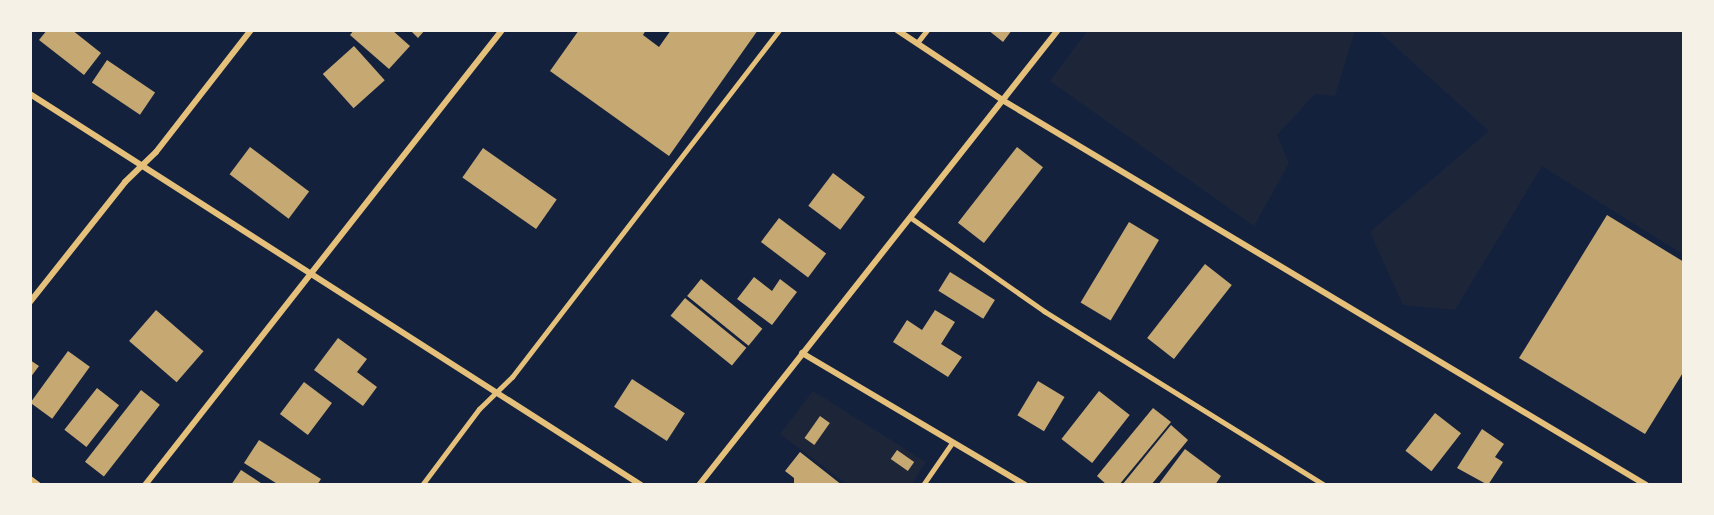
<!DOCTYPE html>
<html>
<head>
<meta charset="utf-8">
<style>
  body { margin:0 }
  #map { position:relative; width:1714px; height:515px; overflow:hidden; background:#14213d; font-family:"Public Sans",sans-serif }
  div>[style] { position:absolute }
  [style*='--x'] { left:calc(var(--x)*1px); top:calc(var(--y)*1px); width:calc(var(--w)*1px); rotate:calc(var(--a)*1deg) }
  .green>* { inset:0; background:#1d2539 }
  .building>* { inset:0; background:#c6a872; transform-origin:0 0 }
  .service>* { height:4.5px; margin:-2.25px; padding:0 2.25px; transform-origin:2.25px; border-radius:2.25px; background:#e5c07b }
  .minor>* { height:6px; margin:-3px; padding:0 3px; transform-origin:3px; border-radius:3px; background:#e5c07b }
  span { translate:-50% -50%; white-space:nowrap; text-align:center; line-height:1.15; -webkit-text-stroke:5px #f6f1e7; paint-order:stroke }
  .frame { position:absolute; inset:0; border:32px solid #f6f1e7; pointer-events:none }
</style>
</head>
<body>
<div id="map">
  <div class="green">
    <div style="clip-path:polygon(1088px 30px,1355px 30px,1335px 96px,1315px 94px,1277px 135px,1289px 163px,1254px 226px,1050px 81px)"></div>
    <div style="clip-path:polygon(1377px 30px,1684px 30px,1684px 255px,1542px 166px,1455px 310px,1403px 305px,1370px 232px,1489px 131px)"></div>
    <div style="clip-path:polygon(813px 391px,926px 462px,911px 485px,848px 485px,780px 434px)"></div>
  </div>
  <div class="building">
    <div style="clip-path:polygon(47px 30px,72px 30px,101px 53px,84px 75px,39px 40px)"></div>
    <div style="clip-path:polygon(354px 30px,392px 30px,410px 46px,389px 69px,350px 35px)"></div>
    <div style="clip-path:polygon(410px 30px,425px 30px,418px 38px)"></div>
    <div style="clip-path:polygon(579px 30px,646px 30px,643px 35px,659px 47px,671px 30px,758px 30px,669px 156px,550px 71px)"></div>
    <div style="clip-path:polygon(988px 30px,1012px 30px,1003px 42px)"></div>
    <div style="left:354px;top:46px;width:46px;height:42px;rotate:48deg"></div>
    <div style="left:107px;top:60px;width:58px;height:27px;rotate:34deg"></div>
    <div style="left:250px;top:147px;width:74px;height:34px;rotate:37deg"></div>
    <div style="left:1017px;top:147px;width:33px;height:96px;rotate:38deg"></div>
    <div style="left:483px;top:148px;width:90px;height:36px;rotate:35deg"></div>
    <div style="left:833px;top:173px;width:40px;height:41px;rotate:37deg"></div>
    <div style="clip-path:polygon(1607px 215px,1684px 262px,1684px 371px,1645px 434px,1519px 358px)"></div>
    <div style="left:779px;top:218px;width:59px;height:30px;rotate:37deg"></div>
    <div style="left:1129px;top:222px;width:35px;height:94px;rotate:31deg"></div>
    <div style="left:1205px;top:264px;width:34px;height:94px;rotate:38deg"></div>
    <div style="left:950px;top:272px;width:53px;height:22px;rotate:32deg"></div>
    <div style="clip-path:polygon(754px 277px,772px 291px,780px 279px,797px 292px,772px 325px,737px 299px)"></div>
    <div style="left:701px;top:279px;width:79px;height:22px;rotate:39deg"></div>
    <div style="left:685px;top:298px;width:79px;height:23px;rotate:39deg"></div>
    <div style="left:156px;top:310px;width:63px;height:41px;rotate:41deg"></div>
    <div style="clip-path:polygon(935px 310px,955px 322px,941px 344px,962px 357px,948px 377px,893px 342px,907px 320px,922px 330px)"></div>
    <div style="clip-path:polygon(338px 338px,367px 359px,357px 372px,377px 387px,363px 406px,314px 370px)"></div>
    <div style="left:68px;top:351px;width:27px;height:64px;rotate:36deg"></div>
    <div style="clip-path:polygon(30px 360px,39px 366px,30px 378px)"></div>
    <div style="left:632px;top:379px;width:63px;height:33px;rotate:33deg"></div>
    <div style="left:1038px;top:381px;width:31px;height:40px;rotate:31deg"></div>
    <div style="left:304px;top:382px;width:35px;height:40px;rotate:37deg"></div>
    <div style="left:97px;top:388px;width:28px;height:53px;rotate:38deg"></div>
    <div style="left:141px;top:390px;width:24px;height:91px;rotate:38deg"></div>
    <div style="left:1099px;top:391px;width:39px;height:61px;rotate:38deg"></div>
    <div style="clip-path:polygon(1153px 408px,1171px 422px,1119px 485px,1107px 485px,1097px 476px)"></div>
    <div style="left:1435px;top:413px;width:33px;height:48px;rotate:38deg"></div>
    <div style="left:820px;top:416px;width:12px;height:27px;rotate:35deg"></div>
    <div style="clip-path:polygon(1171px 425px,1188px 440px,1151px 485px,1122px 485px)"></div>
    <div style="clip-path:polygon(1482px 429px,1504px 444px,1495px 457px,1503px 462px,1488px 485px,1457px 468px)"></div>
    <div style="clip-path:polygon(259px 440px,321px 479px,317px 485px,279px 485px,244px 463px)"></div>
    <div style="clip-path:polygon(1185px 449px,1221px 476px,1215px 485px,1158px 485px)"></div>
    <div style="left:897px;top:450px;width:21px;height:11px;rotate:35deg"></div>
    <div style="clip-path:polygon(800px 452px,842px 485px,794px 485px,794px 478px,785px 471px)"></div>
    <div style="clip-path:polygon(241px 470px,264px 485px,231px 485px)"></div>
  </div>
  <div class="service">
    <div style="--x:917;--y:43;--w:16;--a:-52"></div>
    <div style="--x:910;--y:217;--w:164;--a:35"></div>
    <div style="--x:1044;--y:311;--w:331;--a:31.8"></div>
    <div style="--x:422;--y:485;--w:95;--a:-53.1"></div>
    <div style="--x:479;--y:409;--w:46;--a:-44.1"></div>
    <div style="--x:512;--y:377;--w:438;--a:-52.4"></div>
    <div style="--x:923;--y:485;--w:51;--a:-55.4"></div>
  </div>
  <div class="minor">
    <div style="--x:897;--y:30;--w:128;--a:33.6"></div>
    <div style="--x:1004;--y:101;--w:748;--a:30.88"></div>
    <div style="--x:30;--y:94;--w:725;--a:32.62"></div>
    <div style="--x:30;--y:302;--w:153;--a:-51.6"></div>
    <div style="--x:125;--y:182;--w:43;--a:-44.1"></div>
    <div style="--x:156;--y:152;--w:155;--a:-52.1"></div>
    <div style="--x:802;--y:353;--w:259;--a:30.6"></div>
    <div style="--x:30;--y:479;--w:10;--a:37"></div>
    <div style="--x:145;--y:485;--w:578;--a:-51.88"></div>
    <div style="--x:699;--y:485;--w:580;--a:-51.73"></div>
  </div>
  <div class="frame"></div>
</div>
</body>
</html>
